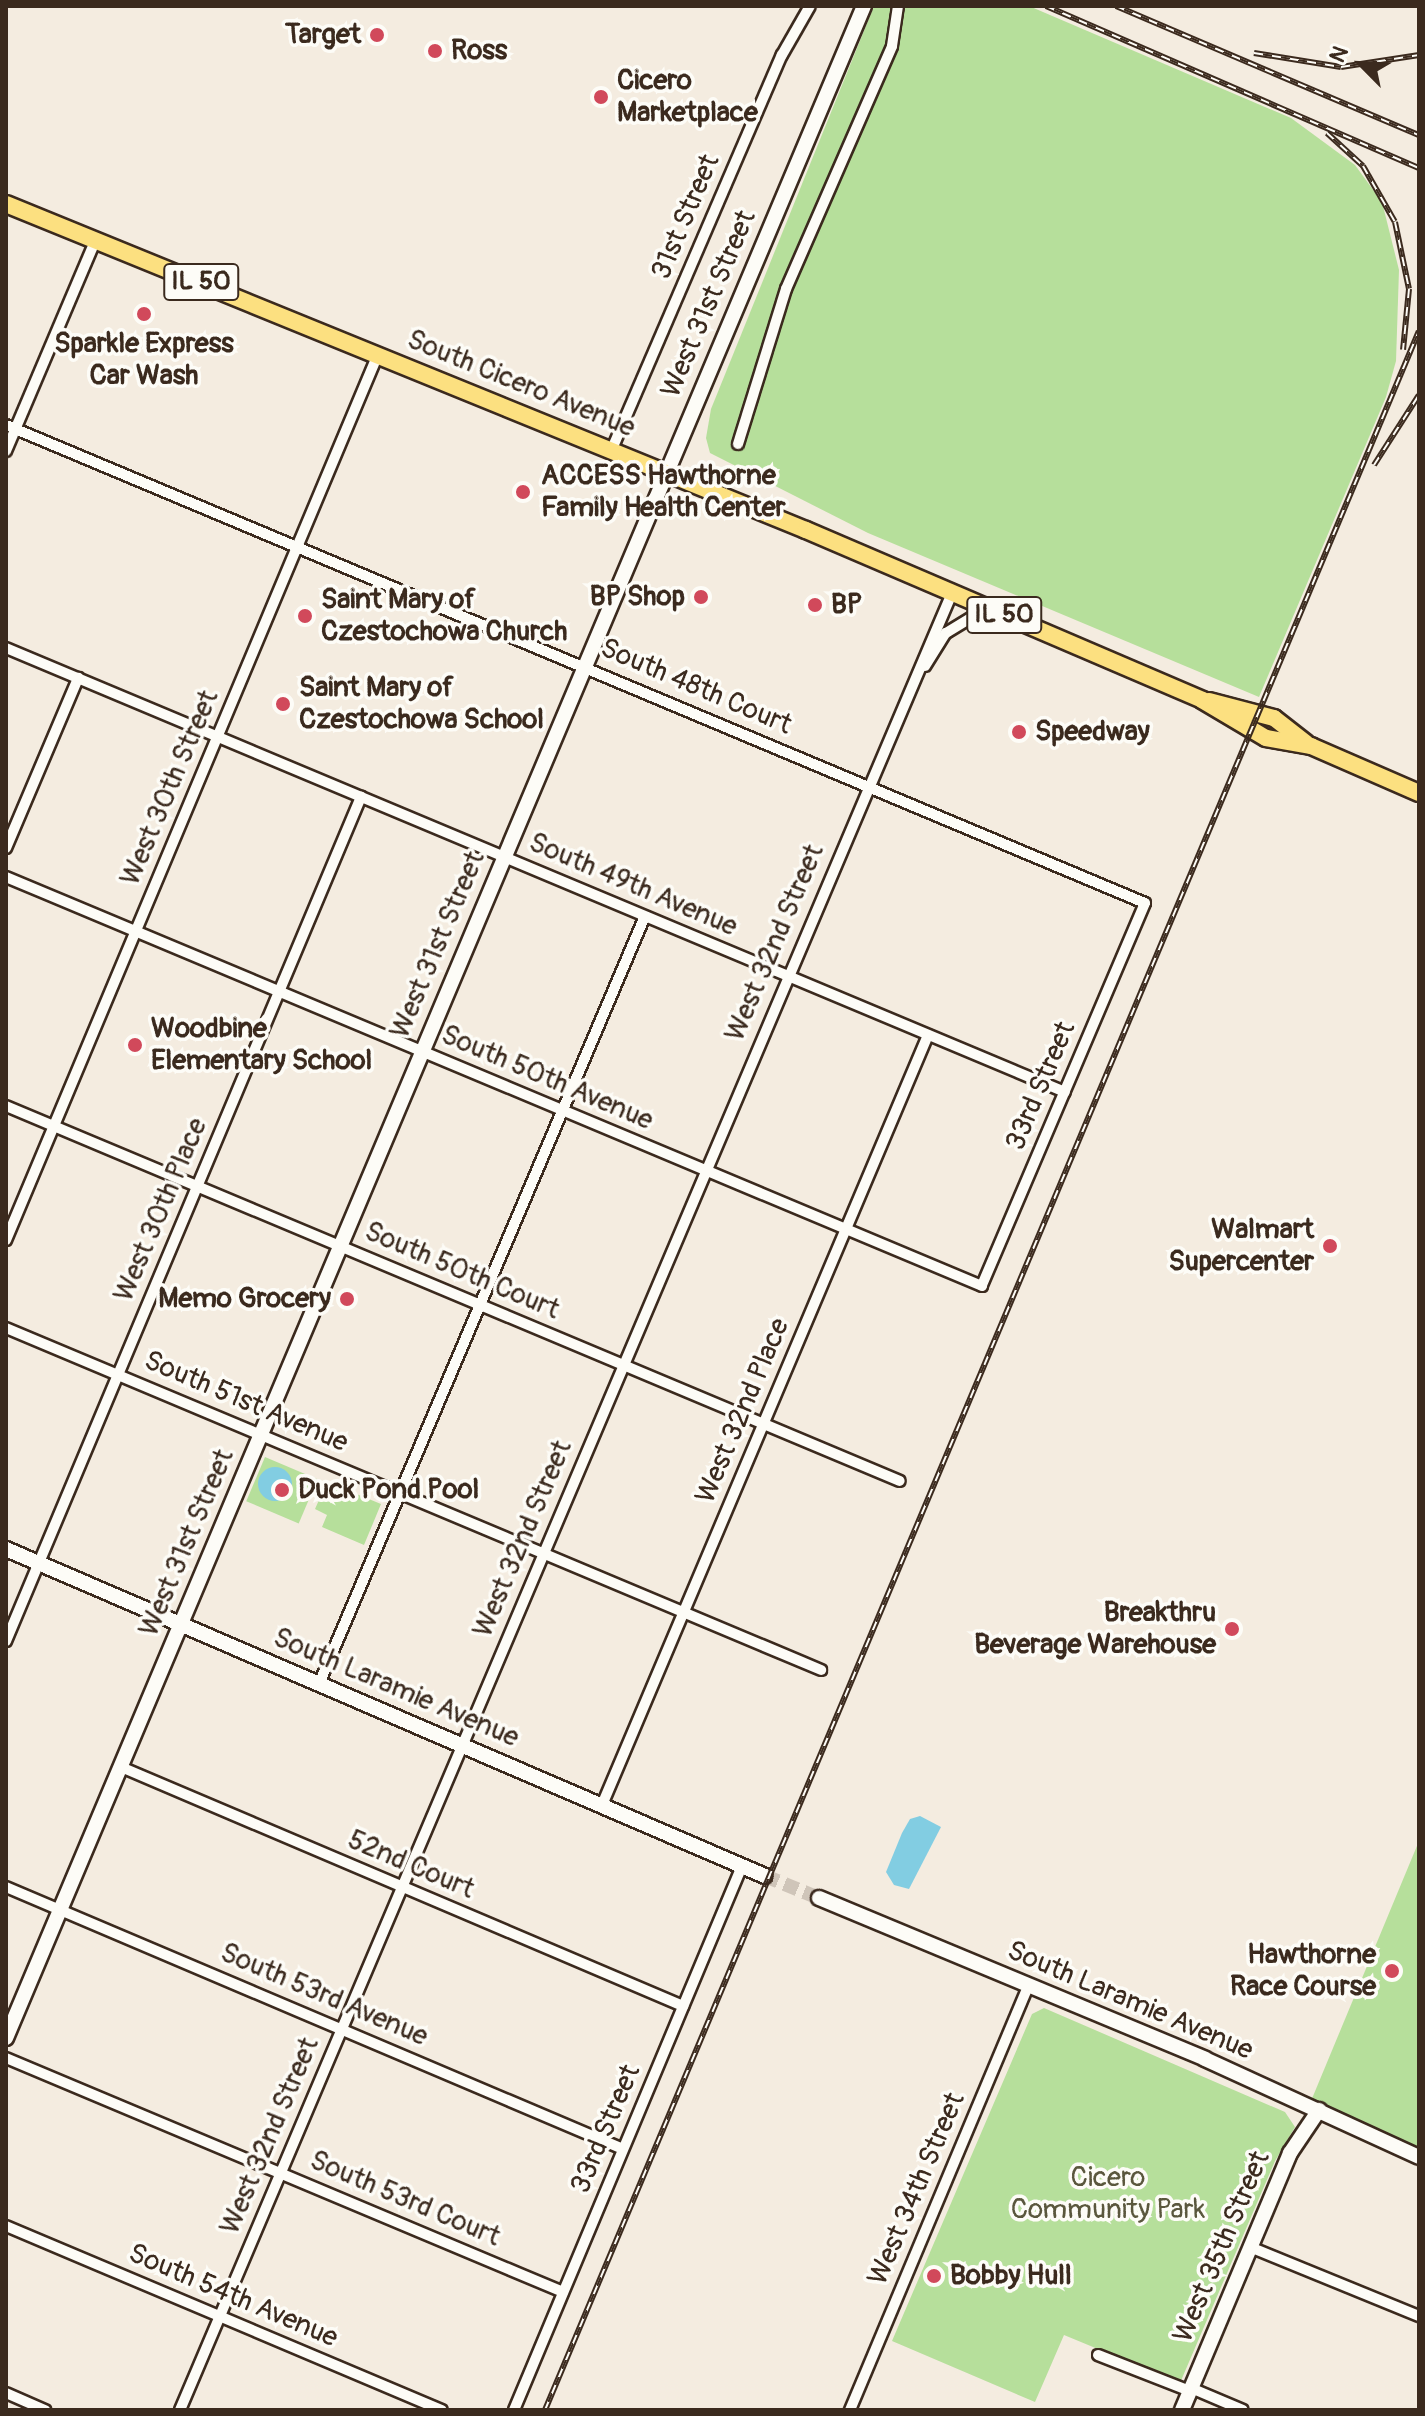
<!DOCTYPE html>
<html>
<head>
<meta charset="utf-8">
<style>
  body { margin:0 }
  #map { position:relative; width:1425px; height:2416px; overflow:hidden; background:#f4ece0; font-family:Pangolin,sans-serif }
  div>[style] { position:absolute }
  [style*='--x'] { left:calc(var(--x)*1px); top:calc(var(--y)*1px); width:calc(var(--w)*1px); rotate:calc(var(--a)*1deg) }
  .green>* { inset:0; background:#b6df9b; transform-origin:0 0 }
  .water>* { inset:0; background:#82cde2 }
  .round { border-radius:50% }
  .secondary-tunnel>* { height:14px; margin-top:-7px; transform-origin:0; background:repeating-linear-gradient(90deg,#cfc5b9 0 14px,transparent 0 21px) }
  .roads { filter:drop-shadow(2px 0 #3b2a1e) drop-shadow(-2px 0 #3b2a1e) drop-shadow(0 2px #3b2a1e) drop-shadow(0 -2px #3b2a1e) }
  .street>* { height:10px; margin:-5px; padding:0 5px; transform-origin:5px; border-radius:5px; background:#fdfcf7 }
  .secondary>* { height:14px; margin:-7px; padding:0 7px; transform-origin:7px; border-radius:7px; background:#fdfcf7 }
  .primary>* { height:16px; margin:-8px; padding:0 8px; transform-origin:8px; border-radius:8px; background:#fce080 }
  .rail>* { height:6px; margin-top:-3px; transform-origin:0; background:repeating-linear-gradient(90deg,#fdfcf7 0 9px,#3b2a1e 0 18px); box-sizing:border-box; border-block:2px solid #3b2a1e }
  .dots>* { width:22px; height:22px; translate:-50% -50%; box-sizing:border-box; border:4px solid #fdfcf7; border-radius:50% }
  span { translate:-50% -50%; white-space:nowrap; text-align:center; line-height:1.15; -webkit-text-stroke:7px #fdfcf7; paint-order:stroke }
  .shield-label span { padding:2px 6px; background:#fdfcf7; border:2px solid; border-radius:6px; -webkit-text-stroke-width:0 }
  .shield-label { font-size:26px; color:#3b2a1e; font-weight:700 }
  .poi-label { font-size:28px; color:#3b2a1e; font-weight:700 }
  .right { translate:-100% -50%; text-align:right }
  .left { translate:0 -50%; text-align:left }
  .street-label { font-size:28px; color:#3b2a1e }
  .park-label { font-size:28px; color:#5a573d }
  .frame { position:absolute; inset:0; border:8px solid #3b2a1e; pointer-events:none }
  .north { position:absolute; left:1321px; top:24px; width:80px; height:80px; -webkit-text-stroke:6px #fdfcf7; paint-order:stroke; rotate:294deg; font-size:22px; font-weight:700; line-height:32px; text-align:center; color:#3b2a1e }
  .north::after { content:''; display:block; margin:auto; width:28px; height:36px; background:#3b2a1e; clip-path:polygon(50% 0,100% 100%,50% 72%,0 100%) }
</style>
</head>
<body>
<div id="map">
  <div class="green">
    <div style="clip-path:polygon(874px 6px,1029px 6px,1291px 118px,1355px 165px,1382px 202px,1399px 270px,1396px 361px,1386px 397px,1259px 697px,868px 533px,710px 453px,706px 438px,711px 409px)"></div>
    <div style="left:265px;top:1457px;width:57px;height:48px;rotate:23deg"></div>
    <div style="clip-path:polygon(327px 1482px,381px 1504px,364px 1545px,322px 1527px,327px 1515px,315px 1509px)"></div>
    <div style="clip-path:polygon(1419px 1841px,1419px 2147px,1311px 2101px)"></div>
    <div style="clip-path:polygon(1044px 2008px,1285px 2112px,1295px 2127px,1275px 2161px,1180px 2383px,1064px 2335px,1035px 2402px,892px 2341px,1032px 2014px)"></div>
  </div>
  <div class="water">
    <div class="round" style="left:258px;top:1467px;width:34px;height:34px"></div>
    <div style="clip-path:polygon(920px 1816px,941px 1827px,909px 1889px,894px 1885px,886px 1872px,902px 1833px,910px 1819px)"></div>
  </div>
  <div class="secondary-tunnel">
    <div style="--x:765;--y:1876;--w:58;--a:22.2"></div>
  </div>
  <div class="roads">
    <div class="street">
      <div style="--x:6;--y:425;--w:1235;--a:22.77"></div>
      <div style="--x:1145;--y:903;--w:416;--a:113.1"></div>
      <div style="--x:982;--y:1286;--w:1058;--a:-157.26"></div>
      <div style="--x:738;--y:444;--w:162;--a:-72.8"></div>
      <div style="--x:786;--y:289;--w:265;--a:-66.4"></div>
      <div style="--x:892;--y:46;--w:40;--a:-81.5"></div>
      <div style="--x:612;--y:449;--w:429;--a:-66.7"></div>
      <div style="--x:782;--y:55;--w:56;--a:-60.3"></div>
      <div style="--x:6;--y:451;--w:230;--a:-67"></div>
      <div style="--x:6;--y:648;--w:1148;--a:22.75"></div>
      <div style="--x:925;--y:666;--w:39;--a:-58"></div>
      <div style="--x:946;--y:633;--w:48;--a:-31.4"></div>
      <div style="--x:6;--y:848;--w:185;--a:-67"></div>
      <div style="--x:6;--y:1106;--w:969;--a:22.76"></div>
      <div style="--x:6;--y:1240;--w:961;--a:-67.22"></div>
      <div style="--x:6;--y:1328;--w:884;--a:22.76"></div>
      <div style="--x:6;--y:1641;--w:916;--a:-67.19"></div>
      <div style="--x:319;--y:1684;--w:834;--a:-67"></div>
      <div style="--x:121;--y:1767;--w:611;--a:23.04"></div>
      <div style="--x:602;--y:1805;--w:836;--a:-67.05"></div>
      <div style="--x:6;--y:1887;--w:670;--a:23.01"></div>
      <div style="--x:6;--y:2058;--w:604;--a:22.79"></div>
      <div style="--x:6;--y:2226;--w:473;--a:22.9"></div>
      <div style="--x:1250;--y:2247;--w:183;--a:22.2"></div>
      <div style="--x:1098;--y:2355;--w:99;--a:21.4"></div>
      <div style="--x:1191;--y:2388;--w:56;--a:22.9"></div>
      <div style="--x:6;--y:2393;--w:43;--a:23.6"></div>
      <div style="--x:180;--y:2410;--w:1974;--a:-66.98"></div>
      <div style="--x:514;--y:2410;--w:590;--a:-67.26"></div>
      <div style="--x:850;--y:2410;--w:460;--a:-67.2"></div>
    </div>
    <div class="secondary">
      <div style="--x:6;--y:1549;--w:826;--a:23.31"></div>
      <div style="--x:819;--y:1898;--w:418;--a:22.6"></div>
      <div style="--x:1205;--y:2059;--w:235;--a:24.6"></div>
      <div style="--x:6;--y:2038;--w:2206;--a:-67.11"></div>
      <div style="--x:1182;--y:2410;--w:279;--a:-67.2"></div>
      <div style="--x:1290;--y:2153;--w:52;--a:-56"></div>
    </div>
    <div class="primary">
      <div style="--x:6;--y:204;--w:864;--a:22.17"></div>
      <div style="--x:806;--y:530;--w:431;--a:23.2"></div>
      <div style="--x:1202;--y:700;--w:74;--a:30.7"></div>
      <div style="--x:1266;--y:738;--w:46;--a:10.1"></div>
      <div style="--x:1311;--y:746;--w:118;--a:23.5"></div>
      <div style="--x:1209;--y:701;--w:67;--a:14.7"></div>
      <div style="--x:1274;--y:718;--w:41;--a:38"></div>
    </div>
  </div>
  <div class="rail">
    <div style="--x:1046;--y:6;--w:407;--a:23.5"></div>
    <div style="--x:1116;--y:6;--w:329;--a:23.1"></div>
    <div style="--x:1254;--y:53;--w:88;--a:9.1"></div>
    <div style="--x:1341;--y:67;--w:79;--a:-8.7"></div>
    <div style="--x:1327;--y:133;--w:49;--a:42.5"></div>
    <div style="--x:1363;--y:166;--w:64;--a:60.3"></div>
    <div style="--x:1395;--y:222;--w:68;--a:78.2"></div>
    <div style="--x:1409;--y:289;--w:61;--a:95.6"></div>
    <div style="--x:1374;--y:465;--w:83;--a:-57.3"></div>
    <div style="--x:545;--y:2410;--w:2255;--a:-67.2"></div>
  </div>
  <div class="dots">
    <div style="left:377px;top:35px;background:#d1495b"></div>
    <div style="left:435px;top:51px;background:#d1495b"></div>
    <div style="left:601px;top:97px;background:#d1495b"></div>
    <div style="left:144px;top:314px;background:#d1495b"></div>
    <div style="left:523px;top:492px;background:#d1495b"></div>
    <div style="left:701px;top:597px;background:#d1495b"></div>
    <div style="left:815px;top:605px;background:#d1495b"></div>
    <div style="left:305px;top:616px;background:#d1495b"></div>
    <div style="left:283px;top:704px;background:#d1495b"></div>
    <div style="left:1019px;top:732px;background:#d1495b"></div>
    <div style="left:135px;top:1045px;background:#d1495b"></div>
    <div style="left:1330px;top:1246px;background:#d1495b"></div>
    <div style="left:347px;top:1299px;background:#d1495b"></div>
    <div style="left:282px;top:1490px;background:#d1495b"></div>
    <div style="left:1232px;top:1629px;background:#d1495b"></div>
    <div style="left:1392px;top:1971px;background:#d1495b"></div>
    <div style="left:934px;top:2276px;background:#d1495b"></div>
  </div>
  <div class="shield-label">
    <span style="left:201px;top:282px">IL 50</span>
    <span style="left:1004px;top:615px">IL 50</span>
  </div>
  <div class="poi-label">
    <span class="right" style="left:361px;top:35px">Target</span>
    <span class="left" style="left:451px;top:51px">Ross</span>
    <span class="left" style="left:617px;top:97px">Cicero<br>Marketplace</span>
    <span style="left:144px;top:360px">Sparkle Express<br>Car Wash</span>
    <span class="left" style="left:541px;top:492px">ACCESS Hawthorne<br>Family Health Center</span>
    <span class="right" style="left:685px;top:597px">BP Shop</span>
    <span class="left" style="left:321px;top:616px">Saint Mary of<br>Czestochowa Church</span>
    <span class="left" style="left:831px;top:605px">BP</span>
    <span class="left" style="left:299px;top:704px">Saint Mary of<br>Czestochowa School</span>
    <span class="left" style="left:1035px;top:732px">Speedway</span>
    <span class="left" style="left:151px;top:1045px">Woodbine<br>Elementary School</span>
    <span class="right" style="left:1314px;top:1246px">Walmart<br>Supercenter</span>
    <span class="right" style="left:331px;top:1299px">Memo Grocery</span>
    <span class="left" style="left:298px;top:1490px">Duck Pond Pool</span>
    <span class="right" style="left:1216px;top:1629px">Breakthru<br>Beverage Warehouse</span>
    <span class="right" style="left:1376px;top:1971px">Hawthorne<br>Race Course</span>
    <span class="left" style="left:950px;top:2276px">Bobby Hull</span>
  </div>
  <div class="street-label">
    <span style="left:686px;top:217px;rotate:-67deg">31st Street</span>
    <span style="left:709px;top:304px;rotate:-67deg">West 31st Street</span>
    <span style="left:521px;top:384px;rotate:22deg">South Cicero Avenue</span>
    <span style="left:696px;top:687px;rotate:23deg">South 48th Court</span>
    <span style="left:170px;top:788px;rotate:-67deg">West 30th Street</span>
    <span style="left:633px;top:885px;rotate:23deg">South 49th Avenue</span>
    <span style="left:775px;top:943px;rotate:-67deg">West 32nd Street</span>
    <span style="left:438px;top:945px;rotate:-67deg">West 31st Street</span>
    <span style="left:547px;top:1078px;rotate:23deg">South 50th Avenue</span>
    <span style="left:1041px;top:1086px;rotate:-67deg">33rd Street</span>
    <span style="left:161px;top:1210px;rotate:-67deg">West 30th Place</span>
    <span style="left:462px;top:1271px;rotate:23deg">South 50th Court</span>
    <span style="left:246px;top:1402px;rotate:23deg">South 51st Avenue</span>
    <span style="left:743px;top:1411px;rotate:-67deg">West 32nd Place</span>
    <span style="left:523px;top:1539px;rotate:-67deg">West 32nd Street</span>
    <span style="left:187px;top:1543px;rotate:-67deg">West 31st Street</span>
    <span style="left:396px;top:1688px;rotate:23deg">South Laramie Avenue</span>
    <span style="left:411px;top:1865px;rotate:23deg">52nd Court</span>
    <span style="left:324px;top:1995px;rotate:23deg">South 53rd Avenue</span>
    <span style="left:1130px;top:2001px;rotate:23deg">South Laramie Avenue</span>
    <span style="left:606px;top:2129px;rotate:-67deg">33rd Street</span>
    <span style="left:270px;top:2136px;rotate:-67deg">West 32nd Street</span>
    <span style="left:917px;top:2189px;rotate:-67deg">West 34th Street</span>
    <span style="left:405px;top:2199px;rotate:23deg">South 53rd Court</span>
    <span style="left:1222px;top:2247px;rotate:-67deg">West 35th Street</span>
    <span style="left:233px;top:2296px;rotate:23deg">South 54th Avenue</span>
  </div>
  <div class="park-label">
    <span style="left:1108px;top:2194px">Cicero<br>Community Park</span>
  </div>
  <div class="frame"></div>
  <div class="north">N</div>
</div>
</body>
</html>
